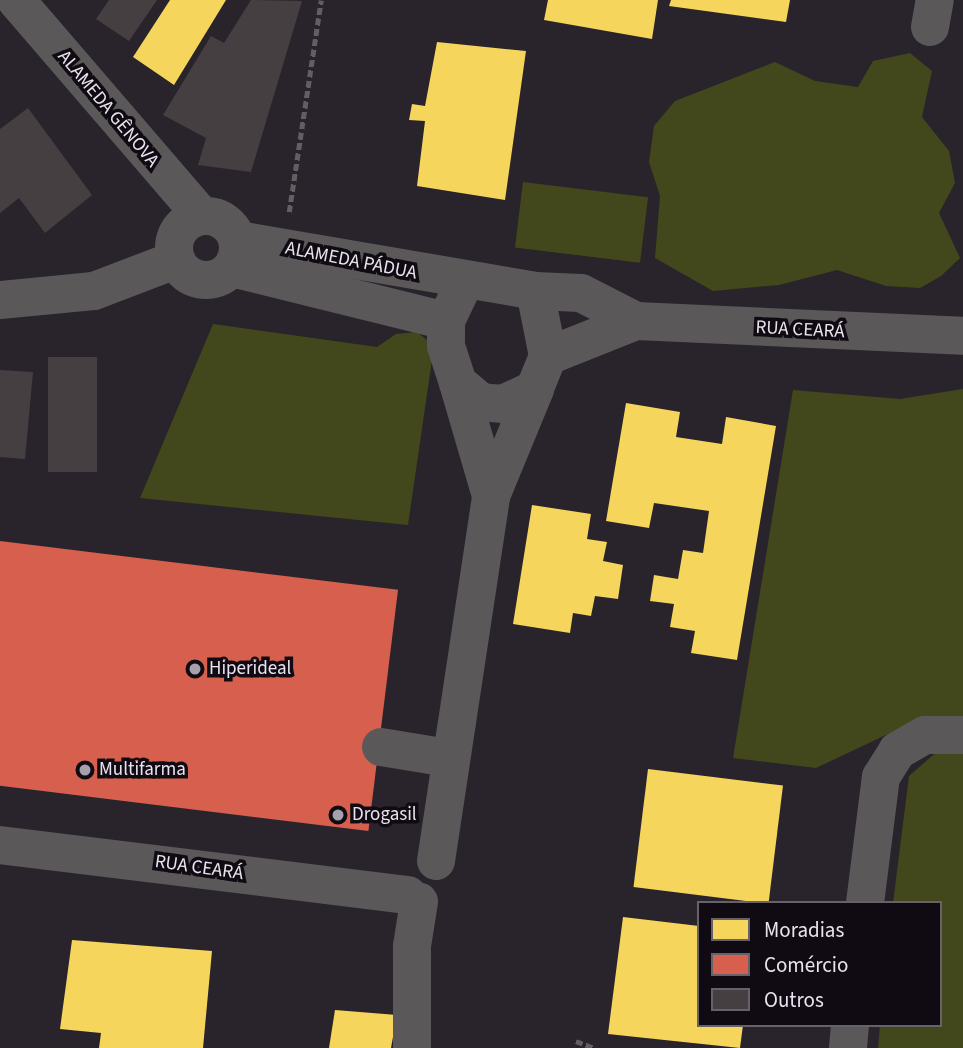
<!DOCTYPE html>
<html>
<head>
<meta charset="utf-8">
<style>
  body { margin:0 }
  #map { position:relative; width:963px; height:1048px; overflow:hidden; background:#29232c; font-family:"Source Sans 3",sans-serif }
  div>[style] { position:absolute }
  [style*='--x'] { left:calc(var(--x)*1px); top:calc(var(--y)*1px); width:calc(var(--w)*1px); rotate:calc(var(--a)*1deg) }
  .green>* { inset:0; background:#42481b; transform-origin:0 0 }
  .homes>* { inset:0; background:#f6d55c; transform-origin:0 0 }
  .shops>* { inset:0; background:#d6604d; transform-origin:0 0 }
  .building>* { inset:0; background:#453f42; transform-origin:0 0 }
  .path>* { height:4.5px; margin-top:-2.25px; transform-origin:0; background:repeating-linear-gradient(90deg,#625e62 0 7px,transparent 0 10.5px) }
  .minor>* { height:38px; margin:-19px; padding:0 19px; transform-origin:19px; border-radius:19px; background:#5b5859 }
  .minor>.ring { margin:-19px; padding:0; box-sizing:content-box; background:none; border:38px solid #5b5859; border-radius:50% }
  .dots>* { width:19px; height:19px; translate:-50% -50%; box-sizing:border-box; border:4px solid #100b12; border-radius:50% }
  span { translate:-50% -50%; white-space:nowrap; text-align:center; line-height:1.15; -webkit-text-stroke:7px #100b12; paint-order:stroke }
  .street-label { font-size:19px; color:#eae3ef }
  .poi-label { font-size:19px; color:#eae3ef }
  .left { translate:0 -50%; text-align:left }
  .legend { position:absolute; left:697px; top:901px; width:245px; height:126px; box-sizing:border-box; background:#100b12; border:2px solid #67616a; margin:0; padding:9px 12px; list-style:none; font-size:21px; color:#eae3ef }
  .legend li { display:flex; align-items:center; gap:14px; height:35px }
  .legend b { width:35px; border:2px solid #67616a }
</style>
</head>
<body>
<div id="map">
  <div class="green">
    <div style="clip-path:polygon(910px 53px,932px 71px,922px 117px,949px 151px,955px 183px,939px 213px,960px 258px,941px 276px,920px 288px,886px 286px,837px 270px,779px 285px,713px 291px,655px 258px,660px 196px,649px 162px,654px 126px,675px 101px,775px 62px,815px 81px,858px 87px,873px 61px)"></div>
    <div style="left:523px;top:182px;width:126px;height:66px;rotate:7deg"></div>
    <div style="clip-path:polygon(213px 324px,377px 347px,396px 334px,417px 332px,434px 346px,408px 525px,140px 498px)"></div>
    <div style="clip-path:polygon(963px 389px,963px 728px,907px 725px,816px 768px,733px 758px,793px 390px,900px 399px)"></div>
    <div style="clip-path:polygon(940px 749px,963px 750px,963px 1048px,878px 1048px,880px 1025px,940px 1025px,940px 903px,893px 903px,909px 776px)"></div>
  </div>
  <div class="homes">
    <div style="clip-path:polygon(170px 0,226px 0,174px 85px,133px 57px)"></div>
    <div style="clip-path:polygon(548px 0,658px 0,652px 39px,544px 20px)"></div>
    <div style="clip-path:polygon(671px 0,790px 0,786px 22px,669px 6px)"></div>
    <div style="clip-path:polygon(437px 42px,526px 51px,505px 200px,417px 186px,425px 121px,409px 120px,412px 104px,425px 106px)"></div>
    <div style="clip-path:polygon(626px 403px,680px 412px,676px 437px,722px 444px,726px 417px,776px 426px,737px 660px,691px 653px,695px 631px,670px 627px,674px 604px,650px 601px,654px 575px,678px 579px,683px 550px,703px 553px,709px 511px,654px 503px,649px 528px,606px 521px)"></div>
    <div style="clip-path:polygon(532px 505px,591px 514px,587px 539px,607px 542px,603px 561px,623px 565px,618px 599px,595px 596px,591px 616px,573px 613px,570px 633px,513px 624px)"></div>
    <div style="left:648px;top:769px;width:136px;height:119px;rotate:7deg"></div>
    <div style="clip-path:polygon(623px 917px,699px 926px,699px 1025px,743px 1025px,740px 1048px,608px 1034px)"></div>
    <div style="clip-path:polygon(72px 940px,212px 951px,203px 1048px,99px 1048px,101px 1033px,60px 1029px)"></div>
    <div style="clip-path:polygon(335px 1010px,397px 1015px,391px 1048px,329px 1048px)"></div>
  </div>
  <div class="shops">
    <div style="left:0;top:541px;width:401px;height:243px;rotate:7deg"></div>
  </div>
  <div class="building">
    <div style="clip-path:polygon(109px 0,157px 0,129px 41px,96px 19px)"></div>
    <div style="clip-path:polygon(251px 0,302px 1px,251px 172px,198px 165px,206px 138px,163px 115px,211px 36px,224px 43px)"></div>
    <div style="clip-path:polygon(28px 108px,92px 195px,45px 233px,19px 198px,0 213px,0 129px)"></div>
    <div style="left:48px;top:357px;width:49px;height:115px"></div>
    <div style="clip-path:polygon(0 370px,33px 372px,25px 459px,0 457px)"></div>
  </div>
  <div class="path">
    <div style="--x:289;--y:212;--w:214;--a:-81.4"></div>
    <div style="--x:576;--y:1041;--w:19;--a:21"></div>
  </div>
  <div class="minor">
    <div style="--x:16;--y:0;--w:285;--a:49.3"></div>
    <div style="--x:930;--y:27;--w:27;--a:-80"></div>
    <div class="ring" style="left:174px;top:216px;width:26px;height:26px"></div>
    <div style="--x:238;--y:240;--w:301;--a:9.7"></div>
    <div style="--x:535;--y:291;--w:66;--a:78.7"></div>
    <div style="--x:548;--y:356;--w:35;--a:112"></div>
    <div style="--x:535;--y:389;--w:35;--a:155"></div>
    <div style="--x:503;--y:404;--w:22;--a:-175"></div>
    <div style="--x:481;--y:402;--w:30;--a:-140"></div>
    <div style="--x:458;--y:383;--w:39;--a:-108"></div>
    <div style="--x:446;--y:346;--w:25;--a:-90"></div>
    <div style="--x:446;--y:321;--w:42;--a:-64.7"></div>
    <div style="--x:232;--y:268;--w:220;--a:13.9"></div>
    <div style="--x:535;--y:291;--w:46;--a:2.5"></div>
    <div style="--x:581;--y:293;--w:62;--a:27"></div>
    <div style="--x:636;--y:321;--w:327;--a:2.6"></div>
    <div style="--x:0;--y:300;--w:94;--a:-5.5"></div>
    <div style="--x:94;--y:291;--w:87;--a:-20.9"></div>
    <div style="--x:548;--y:356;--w:95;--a:-21.7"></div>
    <div style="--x:458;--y:383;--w:118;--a:73.7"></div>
    <div style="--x:381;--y:747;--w:68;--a:9.3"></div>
    <div style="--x:0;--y:845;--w:411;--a:7"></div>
    <div style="--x:436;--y:861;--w:369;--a:-81.4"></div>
    <div style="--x:491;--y:496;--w:116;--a:-67.6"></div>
    <div style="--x:865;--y:903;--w:127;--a:-82.8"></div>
    <div style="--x:881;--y:777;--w:31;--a:-58"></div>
    <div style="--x:897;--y:751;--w:32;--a:-30"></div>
    <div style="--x:925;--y:735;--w:38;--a:0"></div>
    <div style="--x:412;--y:1048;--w:102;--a:-90"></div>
    <div style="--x:412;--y:946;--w:45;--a:-81"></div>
    <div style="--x:848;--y:1048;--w:23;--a:-85"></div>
  </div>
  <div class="dots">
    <div style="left:195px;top:669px;background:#a6a0ab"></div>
    <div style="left:85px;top:770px;background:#a6a0ab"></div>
    <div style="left:338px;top:815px;background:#a6a0ab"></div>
  </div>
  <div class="street-label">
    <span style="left:108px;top:109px;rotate:50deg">ALAMEDA GÊNOVA</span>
    <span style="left:351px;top:261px;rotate:11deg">ALAMEDA PÁDUA</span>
    <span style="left:800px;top:330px;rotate:3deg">RUA CEARÁ</span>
    <span style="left:199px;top:868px;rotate:8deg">RUA CEARÁ</span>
  </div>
  <div class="poi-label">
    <span class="left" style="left:209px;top:669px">Hiperideal</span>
    <span class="left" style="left:99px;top:770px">Multifarma</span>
    <span class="left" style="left:352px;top:815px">Drogasil</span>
  </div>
  <ul class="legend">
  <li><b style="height:19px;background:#f6d55c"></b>Moradias</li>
  <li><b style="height:19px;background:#d6604d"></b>Comércio</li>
  <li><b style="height:19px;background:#453f42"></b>Outros</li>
  </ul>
</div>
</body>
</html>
